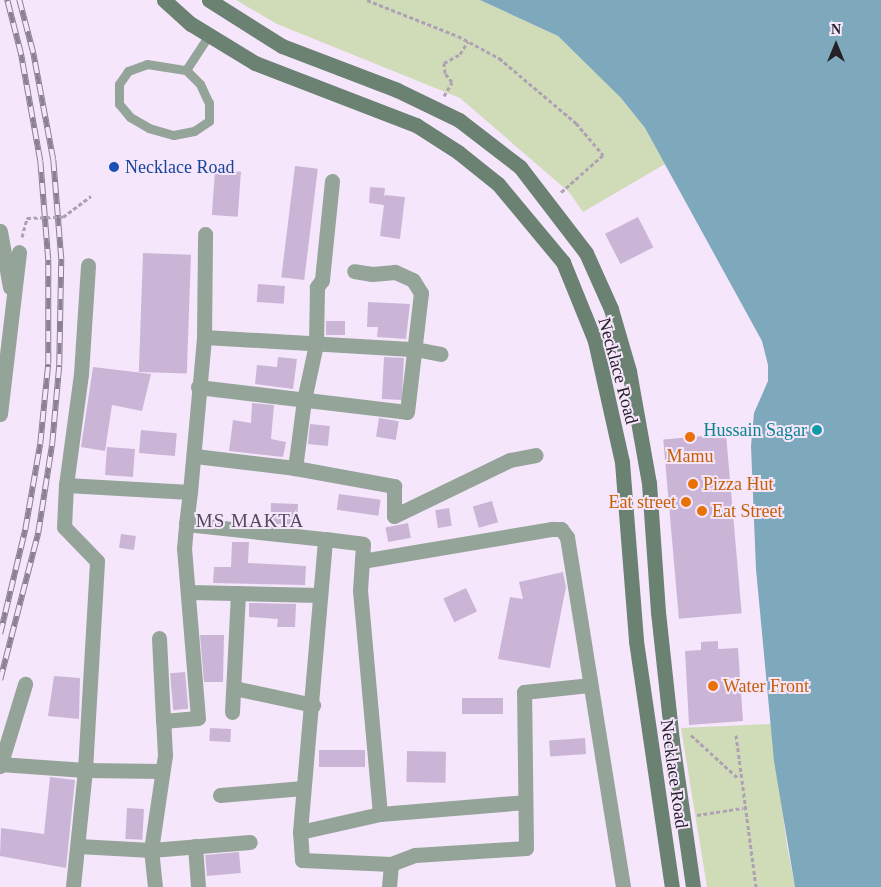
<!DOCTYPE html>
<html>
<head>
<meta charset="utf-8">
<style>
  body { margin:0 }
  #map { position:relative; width:881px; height:887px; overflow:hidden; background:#f5e6fc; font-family:Georgia,serif }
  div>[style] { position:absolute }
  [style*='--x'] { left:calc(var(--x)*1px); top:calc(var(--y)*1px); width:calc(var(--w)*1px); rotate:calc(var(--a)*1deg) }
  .green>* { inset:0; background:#d0dbb7 }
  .water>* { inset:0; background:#7ea8bb }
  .building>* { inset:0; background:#cbb5d7; transform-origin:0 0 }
  .path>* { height:3px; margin-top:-1.5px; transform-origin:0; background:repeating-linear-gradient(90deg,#ada1b3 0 4px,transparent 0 6.5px) }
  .lane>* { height:9px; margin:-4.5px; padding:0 4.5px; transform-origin:4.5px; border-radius:4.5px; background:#95a499 }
  .street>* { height:15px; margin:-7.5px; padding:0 7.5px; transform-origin:7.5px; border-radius:7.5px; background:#95a499 }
  .secondary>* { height:15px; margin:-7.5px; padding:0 7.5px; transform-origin:7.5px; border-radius:7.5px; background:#6b8171 }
  .rail>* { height:5.5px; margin-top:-2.75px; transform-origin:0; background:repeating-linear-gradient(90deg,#f5e6fc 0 11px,#8b8190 0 22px); box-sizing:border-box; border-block:1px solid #8b8190 }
  .path-bridge>* { height:3px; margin-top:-1.5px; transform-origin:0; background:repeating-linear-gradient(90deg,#ada1b3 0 4px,transparent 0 6.5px) }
  .dots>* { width:14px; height:14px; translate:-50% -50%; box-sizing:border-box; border:2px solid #f5e6fc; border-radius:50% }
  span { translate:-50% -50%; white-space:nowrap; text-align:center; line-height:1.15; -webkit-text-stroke:4px #f5e6fc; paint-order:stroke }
  .transit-label { font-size:18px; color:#164399 }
  .left { translate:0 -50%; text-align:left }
  .street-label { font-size:18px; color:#251f28 }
  .culture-label { font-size:18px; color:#0d838f }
  .right { translate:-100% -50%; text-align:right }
  .food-label { font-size:18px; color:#c56008 }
  .neighbourhood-label { font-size:19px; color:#57485e; letter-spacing:1px }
  .north { position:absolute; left:811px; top:20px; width:50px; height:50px; -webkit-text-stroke:4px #f5e6fc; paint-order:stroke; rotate:0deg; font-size:14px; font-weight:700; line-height:20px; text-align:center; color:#251f28 }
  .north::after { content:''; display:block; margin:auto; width:18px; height:22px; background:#251f28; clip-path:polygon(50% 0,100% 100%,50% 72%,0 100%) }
</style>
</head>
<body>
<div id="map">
  <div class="green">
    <div style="clip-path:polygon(236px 0,480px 0,558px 36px,621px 98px,645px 128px,665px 164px,583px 212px,569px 192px,460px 98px,277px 24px)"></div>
    <div style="clip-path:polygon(771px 724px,787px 846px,795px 887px,707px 887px,681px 728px)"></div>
  </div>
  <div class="water">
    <div style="clip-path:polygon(480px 0,881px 0,881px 887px,795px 887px,774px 761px,756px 569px,751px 446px,754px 413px,768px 381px,768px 365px,762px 341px,645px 128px,621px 98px,558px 36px)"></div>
  </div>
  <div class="building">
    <div style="left:295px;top:166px;width:23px;height:112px;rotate:7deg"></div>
    <div style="left:215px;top:170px;width:26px;height:45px;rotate:4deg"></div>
    <div style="clip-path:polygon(370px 187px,385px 188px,384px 197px,385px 195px,405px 197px,400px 239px,380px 236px,384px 205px,369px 203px)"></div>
    <div style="left:638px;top:217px;width:34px;height:37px;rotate:63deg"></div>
    <div style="left:143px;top:253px;width:48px;height:119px;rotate:2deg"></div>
    <div style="left:258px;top:284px;width:27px;height:18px;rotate:4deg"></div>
    <div style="clip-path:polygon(368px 302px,410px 304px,406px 339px,377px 337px,378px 327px,367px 327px)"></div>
    <div style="left:326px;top:321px;width:19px;height:14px"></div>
    <div style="clip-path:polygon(278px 357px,297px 359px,293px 389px,255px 384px,257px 365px,277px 367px)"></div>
    <div style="left:384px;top:357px;width:20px;height:42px;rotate:3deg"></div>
    <div style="clip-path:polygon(93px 367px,151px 374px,142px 411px,112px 405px,105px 451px,81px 447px)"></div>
    <div style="clip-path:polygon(252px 403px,274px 405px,271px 439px,286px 442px,283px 457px,229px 451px,233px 420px,251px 423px)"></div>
    <div style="left:379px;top:418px;width:20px;height:19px;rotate:9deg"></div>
    <div style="left:310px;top:424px;width:20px;height:20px;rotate:6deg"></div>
    <div style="left:141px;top:430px;width:36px;height:23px;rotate:5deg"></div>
    <div style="left:726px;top:434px;width:180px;height:63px;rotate:85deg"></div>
    <div style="left:107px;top:447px;width:28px;height:28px;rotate:4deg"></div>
    <div style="left:339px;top:494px;width:42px;height:16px;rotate:8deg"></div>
    <div style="left:492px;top:501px;width:22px;height:20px;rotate:74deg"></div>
    <div style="left:271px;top:503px;width:27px;height:21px;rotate:2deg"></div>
    <div style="left:449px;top:508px;width:18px;height:14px;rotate:81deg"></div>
    <div style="left:408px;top:523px;width:15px;height:23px;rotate:79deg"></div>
    <div style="left:121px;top:534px;width:15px;height:14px;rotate:8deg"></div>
    <div style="clip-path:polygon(232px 542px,249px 542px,248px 563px,306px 566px,305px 585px,213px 583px,214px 567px,231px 567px)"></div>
    <div style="clip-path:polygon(563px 572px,566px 587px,550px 668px,498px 659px,510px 597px,523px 599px,519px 582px)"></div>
    <div style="left:466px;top:588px;width:26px;height:25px;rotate:65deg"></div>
    <div style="clip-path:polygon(249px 603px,296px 604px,295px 627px,277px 627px,278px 619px,249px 617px)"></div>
    <div style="clip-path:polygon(200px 635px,224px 635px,223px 682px,204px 682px)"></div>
    <div style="clip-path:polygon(718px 641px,718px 649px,738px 648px,743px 721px,689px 725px,685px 651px,701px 650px,701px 642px)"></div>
    <div style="left:185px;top:672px;width:37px;height:15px;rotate:85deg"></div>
    <div style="clip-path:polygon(54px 676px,80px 678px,79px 719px,48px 716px)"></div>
    <div style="left:503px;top:698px;width:16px;height:41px;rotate:90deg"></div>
    <div style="left:210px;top:728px;width:21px;height:13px;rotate:3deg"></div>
    <div style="left:585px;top:738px;width:16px;height:36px;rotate:86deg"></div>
    <div style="left:319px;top:750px;width:46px;height:17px"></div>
    <div style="left:407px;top:751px;width:39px;height:31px;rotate:1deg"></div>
    <div style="clip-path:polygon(50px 777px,75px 780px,66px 868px,0 856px,1px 828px,44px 834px)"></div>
    <div style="left:127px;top:808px;width:17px;height:31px;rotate:3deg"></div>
    <div style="left:239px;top:852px;width:21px;height:34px;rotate:85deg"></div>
  </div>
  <div class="path">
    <div style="--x:367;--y:0;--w:98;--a:21.6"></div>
    <div style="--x:458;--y:36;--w:47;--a:28.2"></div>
    <div style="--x:499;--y:58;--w:101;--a:40.2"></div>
    <div style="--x:576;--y:123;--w:42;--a:49.8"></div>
    <div style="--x:603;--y:155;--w:57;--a:138.5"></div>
    <div style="--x:444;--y:96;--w:16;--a:-60"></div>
    <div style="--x:452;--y:82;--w:11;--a:-128"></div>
    <div style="--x:445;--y:73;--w:10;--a:-96"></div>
    <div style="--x:444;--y:63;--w:18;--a:-29"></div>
    <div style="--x:460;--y:54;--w:15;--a:-58"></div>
    <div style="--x:22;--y:237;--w:20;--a:-75"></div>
    <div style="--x:691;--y:735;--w:65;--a:42.5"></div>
    <div style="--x:736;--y:735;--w:153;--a:82.5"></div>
    <div style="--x:697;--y:815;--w:47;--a:-8.7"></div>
  </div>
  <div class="lane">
    <div style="--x:186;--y:70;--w:20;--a:45"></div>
    <div style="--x:200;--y:84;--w:21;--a:65"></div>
    <div style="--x:209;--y:103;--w:18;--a:90"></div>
    <div style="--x:209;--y:121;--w:18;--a:146"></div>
    <div style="--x:194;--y:131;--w:21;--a:169"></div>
    <div style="--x:173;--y:135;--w:25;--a:-164"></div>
    <div style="--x:149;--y:128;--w:22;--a:-150"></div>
    <div style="--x:130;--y:117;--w:17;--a:-130"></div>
    <div style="--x:119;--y:104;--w:20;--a:-90"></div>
    <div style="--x:119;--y:84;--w:16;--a:-55"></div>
    <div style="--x:128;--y:71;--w:20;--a:-20"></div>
    <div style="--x:147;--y:64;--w:39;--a:9"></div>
    <div style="--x:186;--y:70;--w:42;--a:-56.7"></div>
  </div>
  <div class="street">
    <div style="--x:332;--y:181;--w:100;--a:95.8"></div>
    <div style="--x:322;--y:280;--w:9;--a:126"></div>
    <div style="--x:317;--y:287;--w:57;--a:91"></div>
    <div style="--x:316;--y:344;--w:57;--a:102.1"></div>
    <div style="--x:304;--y:400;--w:69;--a:97.5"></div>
    <div style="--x:295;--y:468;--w:101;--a:10.3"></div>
    <div style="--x:394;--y:486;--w:30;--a:90"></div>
    <div style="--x:394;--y:516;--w:129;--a:-25.8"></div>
    <div style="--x:510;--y:460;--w:26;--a:-11"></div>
    <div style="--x:0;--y:231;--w:57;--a:79.9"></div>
    <div style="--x:204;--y:337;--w:211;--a:3.3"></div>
    <div style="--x:415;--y:349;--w:26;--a:11"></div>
    <div style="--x:198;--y:387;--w:210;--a:6.8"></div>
    <div style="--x:407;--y:412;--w:120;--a:-83.3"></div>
    <div style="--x:421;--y:293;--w:15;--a:-122"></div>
    <div style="--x:413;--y:280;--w:20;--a:-156"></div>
    <div style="--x:395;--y:272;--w:23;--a:175"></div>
    <div style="--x:372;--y:274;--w:18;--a:-171"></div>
    <div style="--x:0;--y:414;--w:163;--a:-83.3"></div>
    <div style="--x:195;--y:456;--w:101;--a:6.8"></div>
    <div style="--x:66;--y:485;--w:112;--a:-82.3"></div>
    <div style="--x:81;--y:374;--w:109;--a:-86.3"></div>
    <div style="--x:190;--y:492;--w:156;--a:-84.8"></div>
    <div style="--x:204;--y:337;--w:103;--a:-89.4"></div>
    <div style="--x:362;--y:561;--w:193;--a:-9.6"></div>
    <div style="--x:552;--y:529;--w:9;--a:0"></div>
    <div style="--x:561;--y:529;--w:10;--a:53"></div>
    <div style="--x:567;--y:537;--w:354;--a:80.9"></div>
    <div style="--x:190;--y:592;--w:129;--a:1.3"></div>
    <div style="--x:159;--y:638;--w:83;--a:87.2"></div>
    <div style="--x:234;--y:688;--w:81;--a:12.1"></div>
    <div style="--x:232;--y:712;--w:119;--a:-87.1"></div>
    <div style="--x:0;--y:764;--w:85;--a:4"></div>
    <div style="--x:85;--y:770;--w:118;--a:95.9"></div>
    <div style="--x:0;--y:766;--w:86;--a:-73"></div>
    <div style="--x:162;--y:771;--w:77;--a:-179.3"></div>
    <div style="--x:85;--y:770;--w:209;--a:-86.7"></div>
    <div style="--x:97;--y:561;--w:47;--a:-134.1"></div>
    <div style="--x:64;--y:527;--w:42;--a:-87.3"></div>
    <div style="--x:66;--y:485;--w:124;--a:3.2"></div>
    <div style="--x:190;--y:492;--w:32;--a:97"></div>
    <div style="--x:220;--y:795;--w:83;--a:-4.8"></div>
    <div style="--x:300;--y:832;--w:294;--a:-85.1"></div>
    <div style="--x:325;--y:539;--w:38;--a:7"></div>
    <div style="--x:363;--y:544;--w:46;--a:93.7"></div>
    <div style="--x:360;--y:590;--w:225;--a:84.9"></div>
    <div style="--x:78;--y:846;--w:73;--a:3.1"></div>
    <div style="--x:151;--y:850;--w:99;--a:-4.6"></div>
    <div style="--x:195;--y:846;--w:41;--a:85.8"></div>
    <div style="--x:391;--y:864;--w:89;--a:-177.4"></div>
    <div style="--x:302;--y:860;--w:28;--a:-94"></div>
    <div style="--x:300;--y:832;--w:82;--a:-12.7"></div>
    <div style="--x:380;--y:814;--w:145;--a:-4.7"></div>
    <div style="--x:155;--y:887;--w:37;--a:-96"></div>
    <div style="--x:151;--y:850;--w:96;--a:-81.6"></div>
    <div style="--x:165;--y:755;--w:34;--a:-93"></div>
    <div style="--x:163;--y:721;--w:35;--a:-5"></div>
    <div style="--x:198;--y:718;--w:170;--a:-94.7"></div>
    <div style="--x:184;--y:549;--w:25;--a:-85"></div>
    <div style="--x:186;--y:524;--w:140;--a:6.2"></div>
    <div style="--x:389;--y:887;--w:23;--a:-85"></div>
    <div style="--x:391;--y:864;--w:26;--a:-21"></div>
    <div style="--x:415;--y:855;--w:111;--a:-3.6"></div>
    <div style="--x:526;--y:848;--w:156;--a:-90.7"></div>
    <div style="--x:524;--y:692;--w:65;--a:-6.1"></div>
  </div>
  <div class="secondary">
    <div style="--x:164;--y:0;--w:36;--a:42"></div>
    <div style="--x:191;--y:24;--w:75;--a:31.4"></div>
    <div style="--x:255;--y:63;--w:173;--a:21.1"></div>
    <div style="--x:416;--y:125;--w:50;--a:32.7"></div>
    <div style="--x:458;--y:152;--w:51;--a:38.7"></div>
    <div style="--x:498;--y:184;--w:102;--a:50.2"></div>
    <div style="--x:563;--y:262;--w:85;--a:67.9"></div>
    <div style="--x:595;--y:341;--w:124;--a:77.4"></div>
    <div style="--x:622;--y:462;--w:180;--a:85.5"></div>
    <div style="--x:636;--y:641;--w:249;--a:81.7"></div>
    <div style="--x:209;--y:0;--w:86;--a:32.2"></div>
    <div style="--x:282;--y:46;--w:123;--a:20.9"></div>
    <div style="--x:397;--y:90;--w:69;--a:25.8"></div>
    <div style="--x:459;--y:120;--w:77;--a:37.6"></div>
    <div style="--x:520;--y:167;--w:108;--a:52.5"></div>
    <div style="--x:586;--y:253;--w:61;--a:65.9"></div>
    <div style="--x:611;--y:309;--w:65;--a:73.8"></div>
    <div style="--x:629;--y:371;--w:114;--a:79.9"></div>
    <div style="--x:649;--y:483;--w:129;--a:86"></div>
    <div style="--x:658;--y:612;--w:130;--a:83.8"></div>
    <div style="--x:672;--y:741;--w:148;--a:81.8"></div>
  </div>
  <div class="rail">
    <div style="--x:0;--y:634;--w:107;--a:-76.5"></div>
    <div style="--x:25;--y:530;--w:87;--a:-80.1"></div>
    <div style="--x:40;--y:444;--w:80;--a:-84.3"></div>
    <div style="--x:48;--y:364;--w:104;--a:-90"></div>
    <div style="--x:48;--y:260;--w:99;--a:-94.6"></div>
    <div style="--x:40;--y:161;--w:108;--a:-100.2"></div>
    <div style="--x:21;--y:55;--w:57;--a:-104.3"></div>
    <div style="--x:0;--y:680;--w:152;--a:-75.5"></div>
    <div style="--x:38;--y:533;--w:90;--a:-81.1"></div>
    <div style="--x:52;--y:444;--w:79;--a:-84.9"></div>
    <div style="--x:59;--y:365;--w:106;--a:-88.9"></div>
    <div style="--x:61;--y:259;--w:99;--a:-94.6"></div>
    <div style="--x:53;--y:160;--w:109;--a:-100.6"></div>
    <div style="--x:33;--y:53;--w:55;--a:-104.8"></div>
  </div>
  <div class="path-bridge">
    <div style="--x:27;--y:218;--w:36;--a:-2"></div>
    <div style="--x:63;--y:217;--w:35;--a:-37"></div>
  </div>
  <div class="dots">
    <div style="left:114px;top:167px;background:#1a4fb4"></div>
    <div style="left:817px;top:430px;background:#0f9aa8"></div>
    <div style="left:690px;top:437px;background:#e8710a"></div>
    <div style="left:693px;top:484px;background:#e8710a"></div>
    <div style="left:686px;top:502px;background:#e8710a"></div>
    <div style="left:702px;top:511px;background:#e8710a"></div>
    <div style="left:713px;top:686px;background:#e8710a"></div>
  </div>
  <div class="transit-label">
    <span class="left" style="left:125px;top:167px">Necklace Road</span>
  </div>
  <div class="street-label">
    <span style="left:618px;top:371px;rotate:75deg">Necklace Road</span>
    <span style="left:674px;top:774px;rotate:82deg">Necklace Road</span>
  </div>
  <div class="culture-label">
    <span class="right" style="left:807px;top:430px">Hussain Sagar</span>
  </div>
  <div class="food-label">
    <span style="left:690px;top:456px">Mamu</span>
    <span class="left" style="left:703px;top:484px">Pizza Hut</span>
    <span class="right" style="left:676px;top:502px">Eat street</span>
    <span class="left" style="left:712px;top:511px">Eat Street</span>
    <span class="left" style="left:723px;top:686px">Water Front</span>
  </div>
  <div class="neighbourhood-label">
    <span style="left:250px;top:521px">MS MAKTA</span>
  </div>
  <div class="north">N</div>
</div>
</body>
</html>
